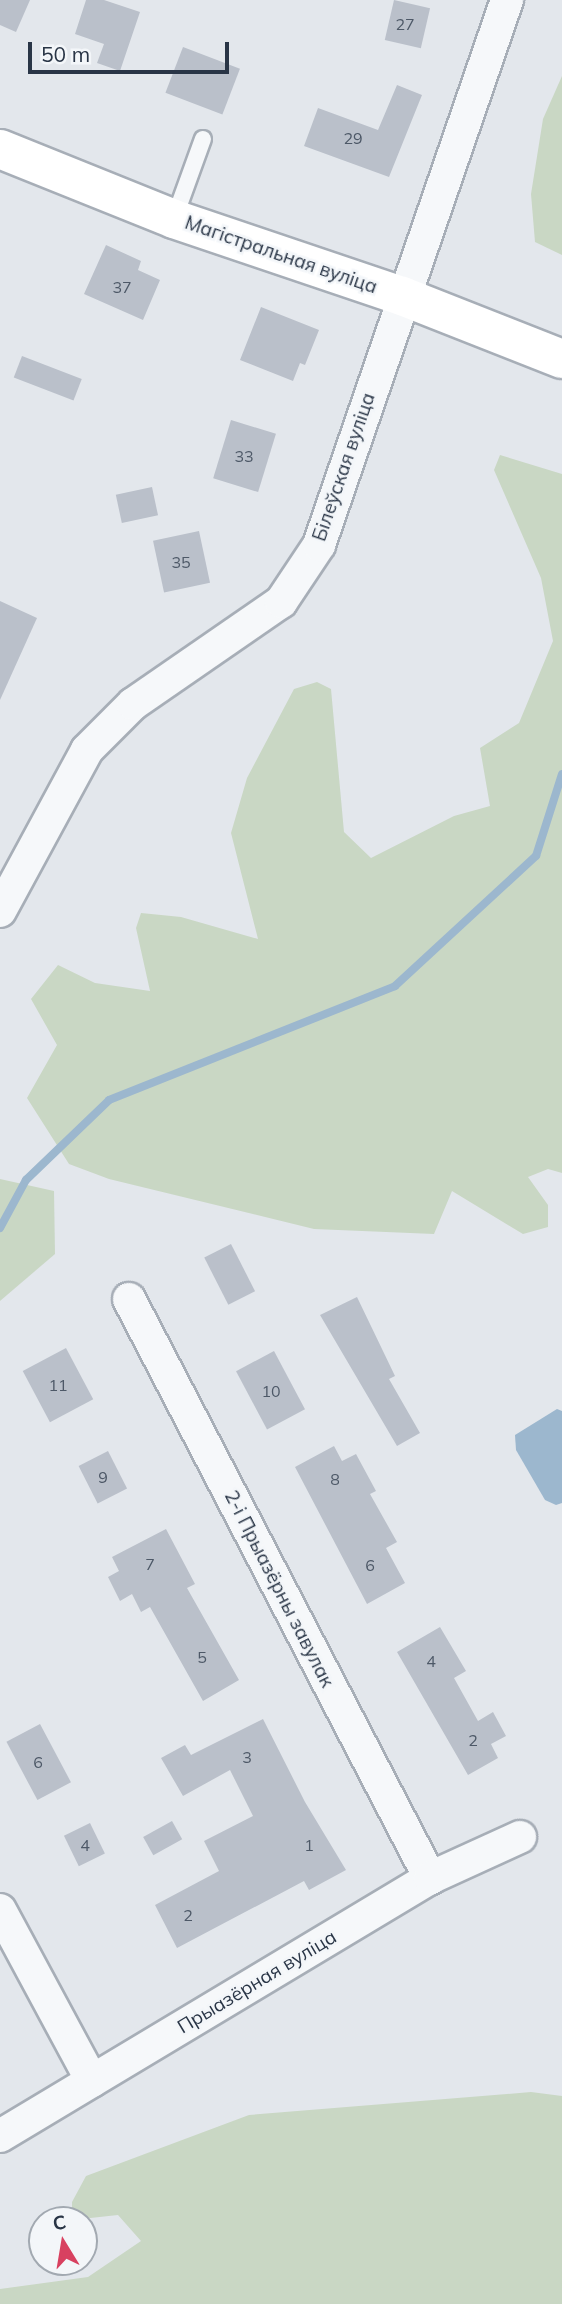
<!DOCTYPE html>
<html>
<head>
<meta charset="utf-8">
<style>
  body { margin:0 }
  #map { position:relative; width:562px; height:2304px; overflow:hidden; background:#e3e7ec; font-family:Mulish,sans-serif }
  div>[style] { position:absolute }
  [style*='--x'] { left:calc(var(--x)*1px); top:calc(var(--y)*1px); width:calc(var(--w)*1px); rotate:calc(var(--a)*1deg) }
  .green>* { inset:0; background:#c9d7c4 }
  .water>* { inset:0; background:#9cb7ce }
  .stream>* { height:8px; margin:-4px; padding:0 4px; transform-origin:4px; border-radius:4px; background:#9cb7ce }
  .building>* { inset:0; background:#bac0ca; transform-origin:0 0 }
  .roads { filter:drop-shadow(2px 0 #a7aeb7) drop-shadow(-2px 0 #a7aeb7) drop-shadow(0 2px #a7aeb7) drop-shadow(0 -2px #a7aeb7) }
  .lane>* { height:16px; margin:-8px; padding:0 8px; transform-origin:8px; border-radius:8px; background:#f6f8fa }
  .street>* { height:32px; margin:-16px; padding:0 16px; transform-origin:16px; border-radius:16px; background:#f6f8fa }
  .secondary>* { height:38px; margin:-19px; padding:0 19px; transform-origin:19px; border-radius:19px; background:#fff }
  span { translate:-50% -50%; white-space:nowrap; text-align:center; line-height:1.15; -webkit-text-stroke:5px #f3f6f9; paint-order:stroke }
  .number-label { font-size:16px; color:#4d5867 }
  .number-label span { -webkit-text-stroke-width:0 }
  .street-label { font-size:19px; color:#293546 }
  .north { position:absolute; left:28px; top:2206px; width:70px; height:70px; box-sizing:border-box; background:#f3f6f9; border:2px solid #a2a9b1; border-radius:50%; rotate:349deg; font-size:19px; font-weight:700; line-height:28px; text-align:center; color:#293546 }
  .north::after { content:''; display:block; margin:auto; width:24px; height:32px; background:#d84160; clip-path:polygon(50% 0,100% 100%,50% 72%,0 100%) }
  .scale { position:absolute; left:28px; top:42px; width:201px; height:32px; box-sizing:border-box; border:4px solid #293546; border-top:0; padding-left:9px; font-size:21px; line-height:24px; white-space:nowrap; color:#293546; -webkit-text-stroke:5px #f3f6f9; paint-order:stroke }
</style>
</head>
<body>
<div id="map">
  <div class="green">
    <div style="clip-path:polygon(562px 76px,562px 255px,535px 242px,531px 194px,543px 119px)"></div>
    <div style="clip-path:polygon(500px 455px,562px 474px,562px 1173px,548px 1169px,528px 1177px,548px 1205px,548px 1227px,523px 1234px,452px 1191px,434px 1234px,314px 1229px,109px 1179px,69px 1164px,27px 1098px,57px 1045px,31px 999px,58px 965px,95px 983px,150px 991px,136px 928px,141px 913px,181px 917px,258px 939px,231px 833px,247px 778px,294px 689px,317px 682px,331px 689px,344px 832px,371px 858px,454px 816px,490px 806px,480px 748px,519px 723px,553px 641px,541px 578px,494px 470px)"></div>
    <div style="clip-path:polygon(0 1179px,54px 1191px,55px 1254px,0 1301px)"></div>
    <div style="clip-path:polygon(531px 2092px,562px 2096px,562px 2304px,0 2304px,0 2289px,88px 2277px,141px 2241px,118px 2215px,72px 2220px,72px 2202px,86px 2176px,249px 2115px)"></div>
  </div>
  <div class="water">
    <div style="clip-path:polygon(557px 1409px,562px 1411px,562px 1503px,556px 1505px,545px 1500px,516px 1450px,515px 1435px)"></div>
  </div>
  <div class="stream">
    <div style="--x:0;--y:1228;--w:55;--a:-61.6"></div>
    <div style="--x:26;--y:1180;--w:115;--a:-43.9"></div>
    <div style="--x:109;--y:1100;--w:308;--a:-21.7"></div>
    <div style="--x:395;--y:986;--w:192;--a:-42.7"></div>
    <div style="--x:536;--y:856;--w:86;--a:-72.4"></div>
  </div>
  <div class="building">
    <div style="clip-path:polygon(0 0,30px 0,16px 32px,0 25px)"></div>
    <div style="clip-path:polygon(86px 0,104px 0,140px 12px,120px 71px,97px 63px,104px 44px,75px 34px)"></div>
    <div style="left:394px;top:0;width:37px;height:41px;rotate:13deg"></div>
    <div style="left:183px;top:47px;width:61px;height:49px;rotate:21deg"></div>
    <div style="clip-path:polygon(397px 85px,422px 95px,389px 177px,304px 146px,318px 108px,378px 130px)"></div>
    <div style="clip-path:polygon(106px 245px,141px 261px,138px 270px,160px 280px,143px 320px,84px 294px)"></div>
    <div style="clip-path:polygon(261px 307px,319px 330px,305px 365px,300px 363px,293px 381px,240px 360px)"></div>
    <div style="left:22px;top:356px;width:64px;height:23px;rotate:21deg"></div>
    <div style="left:231px;top:420px;width:47px;height:61px;rotate:17deg"></div>
    <div style="left:152px;top:487px;width:29px;height:37px;rotate:78deg"></div>
    <div style="left:199px;top:531px;width:53px;height:47px;rotate:78deg"></div>
    <div style="clip-path:polygon(0 601px,37px 618px,0 700px)"></div>
    <div style="left:231px;top:1244px;width:53px;height:30px;rotate:63deg"></div>
    <div style="clip-path:polygon(357px 1297px,395px 1376px,389px 1379px,420px 1433px,397px 1446px,320px 1315px)"></div>
    <div style="left:66px;top:1348px;width:58px;height:49px;rotate:62deg"></div>
    <div style="left:274px;top:1351px;width:66px;height:43px;rotate:62deg"></div>
    <div style="clip-path:polygon(334px 1446px,342px 1461px,356px 1454px,376px 1491px,370px 1494px,397px 1542px,386px 1548px,405px 1583px,367px 1604px,295px 1467px)"></div>
    <div style="left:108px;top:1451px;width:42px;height:33px;rotate:63deg"></div>
    <div style="clip-path:polygon(166px 1529px,195px 1584px,187px 1588px,239px 1680px,203px 1701px,150px 1607px,141px 1612px,132px 1594px,120px 1601px,108px 1577px,119px 1571px,112px 1557px)"></div>
    <div style="clip-path:polygon(440px 1627px,466px 1671px,454px 1678px,478px 1721px,493px 1712px,506px 1736px,491px 1744px,498px 1758px,468px 1775px,397px 1652px)"></div>
    <div style="clip-path:polygon(263px 1719px,305px 1802px,346px 1870px,309px 1890px,304px 1881px,177px 1948px,155px 1905px,219px 1871px,204px 1841px,253px 1816px,230px 1770px,183px 1796px,161px 1758px,185px 1745px,191px 1755px)"></div>
    <div style="left:40px;top:1724px;width:66px;height:38px;rotate:62deg"></div>
    <div style="left:172px;top:1821px;width:21px;height:33px;rotate:61deg"></div>
    <div style="left:90px;top:1823px;width:34px;height:29px;rotate:64deg"></div>
  </div>
  <div class="roads">
    <div class="lane">
      <div style="--x:174;--y:219;--w:85;--a:-70.1"></div>
    </div>
    <div class="street">
      <div style="--x:0;--y:911;--w:183;--a:-61.6"></div>
      <div style="--x:87;--y:750;--w:65;--a:-45"></div>
      <div style="--x:133;--y:704;--w:180;--a:-34.6"></div>
      <div style="--x:281;--y:602;--w:69;--a:-56.3"></div>
      <div style="--x:319;--y:545;--w:577;--a:-70.97"></div>
      <div style="--x:129;--y:1299;--w:653;--a:62.53"></div>
      <div style="--x:0;--y:1910;--w:194;--a:61.7"></div>
      <div style="--x:0;--y:2136;--w:501;--a:-30.96"></div>
      <div style="--x:430;--y:1878;--w:99;--a:-24.5"></div>
    </div>
    <div class="secondary">
      <div style="--x:0;--y:149;--w:188;--a:21.9"></div>
      <div style="--x:174;--y:219;--w:241;--a:18.7"></div>
      <div style="--x:402;--y:296;--w:172;--a:21.5"></div>
    </div>
  </div>
  <div class="number-label">
    <span style="left:405px;top:24px">27</span>
    <span style="left:353px;top:138px">29</span>
    <span style="left:122px;top:287px">37</span>
    <span style="left:244px;top:456px">33</span>
    <span style="left:181px;top:562px">35</span>
    <span style="left:58px;top:1385px">11</span>
    <span style="left:271px;top:1391px">10</span>
    <span style="left:103px;top:1477px">9</span>
    <span style="left:335px;top:1479px">8</span>
    <span style="left:150px;top:1564px">7</span>
    <span style="left:370px;top:1565px">6</span>
    <span style="left:202px;top:1657px">5</span>
    <span style="left:431px;top:1661px">4</span>
    <span style="left:473px;top:1740px">2</span>
    <span style="left:247px;top:1757px">3</span>
    <span style="left:38px;top:1762px">6</span>
    <span style="left:85px;top:1845px">4</span>
    <span style="left:309px;top:1845px">1</span>
    <span style="left:188px;top:1915px">2</span>
  </div>
  <div class="street-label">
    <span style="left:281px;top:255px;rotate:19deg">Магістральная вуліца</span>
    <span style="left:344px;top:467px;rotate:-71deg">Білеўская вуліца</span>
    <span style="left:279px;top:1589px;rotate:63deg">2-і Прыазёрны завулак</span>
    <span style="left:257px;top:1982px;rotate:-31deg">Прыазёрная вуліца</span>
  </div>
  <div class="north">С</div>
  <div class="scale">50 m</div>
</div>
</body>
</html>
